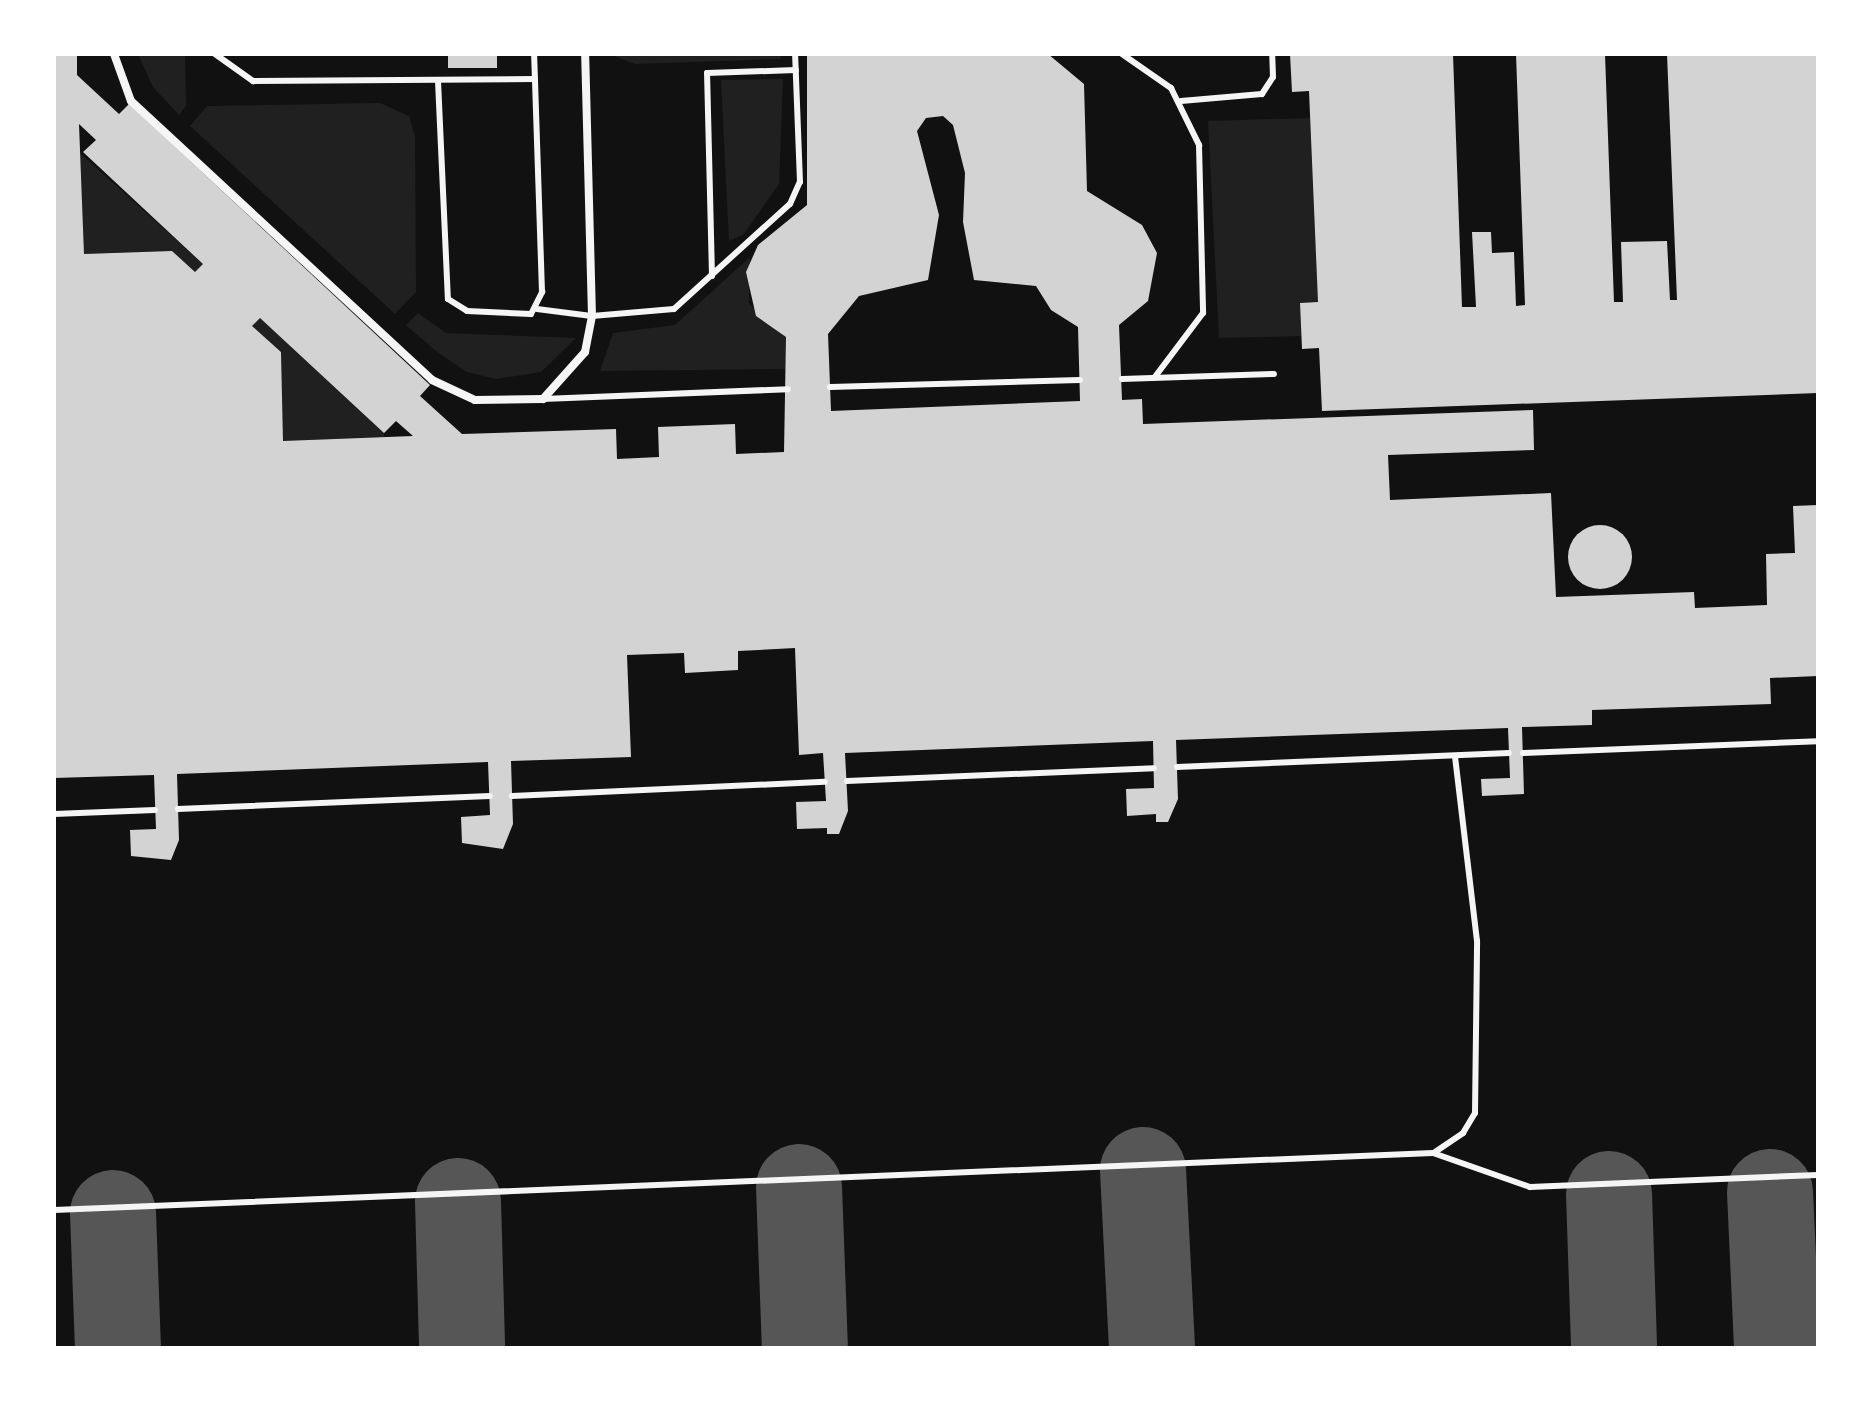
<!DOCTYPE html>
<html>
<head>
<meta charset="utf-8">
<style>
  body { margin:0 }
  #map { position:relative; width:1872px; height:1402px; overflow:hidden; background:#111; font-family:Manrope,sans-serif }
  div>[style] { position:absolute }
  [style*='--x'] { left:calc(var(--x)*1px); top:calc(var(--y)*1px); width:calc(var(--w)*1px); rotate:calc(var(--a)*1deg) }
  .green>* { inset:0; background:#202020 }
  .taxiway>* { height:86px; margin:-43px; padding:0 43px; transform-origin:43px; border-radius:43px; background:#565656 }
  .building>* { inset:0; background:#d3d3d3; transform-origin:0 0 }
  .round { border-radius:50% }
  .service>* { height:6px; margin:-3px; padding:0 3px; transform-origin:3px; border-radius:3px; background:#f5f5f5 }
  .minor>* { height:8px; margin:-4px; padding:0 4px; transform-origin:4px; border-radius:4px; background:#f5f5f5 }
  span { translate:-50% -50%; white-space:nowrap; text-align:center; line-height:1.15; -webkit-text-stroke:8px #fff; paint-order:stroke }
  .frame { position:absolute; inset:0; border:56px solid #fff; pointer-events:none }
</style>
</head>
<body>
<div id="map">
  <div class="green">
    <div style="clip-path:polygon(138px 54px,185px 54px,186px 106px,179px 115px,153px 87px)"></div>
    <div style="clip-path:polygon(609px 54px,780px 54px,781px 59px,635px 64px)"></div>
    <div style="clip-path:polygon(783px 79px,779px 184px,743px 235px,729px 241px,721px 80px)"></div>
    <div style="clip-path:polygon(380px 103px,409px 116px,415px 137px,416px 292px,395px 314px,190px 126px,207px 106px)"></div>
    <div style="clip-path:polygon(1310px 118px,1318px 302px,1300px 303px,1301px 336px,1219px 338px,1208px 121px)"></div>
    <div style="clip-path:polygon(80px 153px,203px 264px,195px 272px,172px 251px,84px 254px)"></div>
    <div style="clip-path:polygon(750px 257px,749px 304px,786px 337px,787px 369px,600px 371px,613px 333px,675px 325px)"></div>
    <div style="clip-path:polygon(418px 313px,446px 333px,576px 338px,541px 372px,496px 379px,467px 372px,436px 351px,406px 325px)"></div>
    <div style="clip-path:polygon(260px 318px,384px 433px,384px 437px,283px 441px,281px 352px,252px 326px)"></div>
  </div>
  <div class="taxiway">
    <div style="--x:1143;--y:1170;--w:178;--a:87.1"></div>
    <div style="--x:799;--y:1187;--w:161;--a:87.9"></div>
    <div style="--x:1770;--y:1192;--w:156;--a:87.4"></div>
    <div style="--x:1609;--y:1194;--w:154;--a:88.1"></div>
    <div style="--x:458;--y:1201;--w:147;--a:88.4"></div>
    <div style="--x:113;--y:1213;--w:135;--a:87.9"></div>
  </div>
  <div class="building">
    <div style="clip-path:polygon(evenodd,54px 54px,77px 54px,77px 75px,119px 114px,129px 104px,430px 385px,420px 396px,462px 434px,616px 429px,617px 459px,659px 457px,658px 427px,735px 424px,736px 454px,784px 452px,786px 337px,756px 316px,746px 272px,758px 245px,807px 205px,807px 54px,1048px 54px,1084px 84px,1087px 191px,1142px 225px,1157px 253px,1148px 301px,1119px 325px,1122px 400px,1142px 399px,1143px 424px,1533px 410px,1534px 450px,1388px 455px,1390px 500px,1551px 493px,1556px 597px,1694px 592px,1695px 608px,1767px 605px,1766px 554px,1795px 553px,1793px 506px,1818px 505px,1818px 676px,1770px 678px,1771px 704px,1592px 710px,1592px 725px,1522px 727px,1524px 794px,1482px 796px,1481px 779px,1510px 778px,1508px 728px,1176px 740px,1178px 799px,1168px 822px,1156px 822px,1156px 814px,1127px 816px,1126px 789px,1154px 788px,1153px 741px,845px 753px,848px 811px,839px 834px,827px 834px,827px 828px,797px 829px,796px 802px,826px 801px,823px 753px,799px 755px,795px 648px,738px 651px,738px 670px,685px 673px,684px 653px,627px 655px,631px 757px,511px 761px,513px 824px,503px 849px,462px 843px,461px 817px,490px 815px,488px 762px,177px 774px,179px 840px,171px 860px,131px 856px,130px 830px,156px 829px,154px 775px,54px 778px,54px 54px,943px 116px,953px 125px,965px 173px,963px 222px,974px 280px,1036px 286px,1051px 310px,1078px 327px,1080px 401px,831px 411px,828px 334px,859px 296px,928px 280px,939px 215px,917px 131px,926px 118px,943px 116px,54px 54px,79px 124px,96px 140px,83px 152px,203px 264px,195px 272px,172px 251px,84px 254px,79px 124px,54px 54px,260px 318px,384px 433px,396px 421px,413px 436px,283px 441px,281px 352px,252px 326px,260px 318px)"></div>
    <div style="left:448px;top:54px;width:49px;height:14px"></div>
    <div style="clip-path:polygon(1290px 54px,1453px 54px,1462px 307px,1476px 307px,1472px 232px,1491px 232px,1492px 253px,1514px 252px,1516px 306px,1525px 305px,1516px 54px,1605px 54px,1614px 302px,1623px 302px,1621px 242px,1667px 241px,1670px 300px,1677px 300px,1667px 54px,1818px 54px,1818px 393px,1322px 411px,1319px 348px,1302px 349px,1300px 303px,1318px 302px,1309px 91px,1292px 92px)"></div>
    <div class="round" style="left:1568px;top:525px;width:64px;height:64px"></div>
  </div>
  <div class="service">
    <div style="--x:215;--y:54;--w:47;--a:35.4"></div>
    <div style="--x:253;--y:81;--w:282;--a:-0.4"></div>
    <div style="--x:1122;--y:54;--w:60;--a:34.8"></div>
    <div style="--x:1171;--y:88;--w:64;--a:63.8"></div>
    <div style="--x:1199;--y:145;--w:168;--a:88.6"></div>
    <div style="--x:1203;--y:313;--w:81;--a:127"></div>
    <div style="--x:438;--y:81;--w:218;--a:87.4"></div>
    <div style="--x:448;--y:299;--w:22;--a:32"></div>
    <div style="--x:467;--y:311;--w:64;--a:2.7"></div>
    <div style="--x:531;--y:314;--w:25;--a:-63"></div>
    <div style="--x:542;--y:292;--w:238;--a:-91.9"></div>
    <div style="--x:1181;--y:101;--w:81;--a:-4.9"></div>
    <div style="--x:1262;--y:94;--w:20;--a:-57"></div>
    <div style="--x:1273;--y:77;--w:23;--a:-92"></div>
    <div style="--x:712;--y:276;--w:203;--a:-91.4"></div>
    <div style="--x:707;--y:73;--w:89;--a:-1.9"></div>
    <div style="--x:537;--y:309;--w:55;--a:7.3"></div>
    <div style="--x:592;--y:316;--w:82;--a:-4.9"></div>
    <div style="--x:674;--y:309;--w:156;--a:-42.2"></div>
    <div style="--x:790;--y:204;--w:24;--a:-66"></div>
    <div style="--x:800;--y:182;--w:128;--a:-92.2"></div>
    <div style="--x:1122;--y:379;--w:152;--a:-1.9"></div>
    <div style="--x:830;--y:387;--w:250;--a:-1.6"></div>
    <div style="--x:543;--y:399;--w:245;--a:-2.3"></div>
    <div style="--x:1523;--y:753;--w:295;--a:-2.3"></div>
    <div style="--x:1177;--y:767;--w:332;--a:-2.4"></div>
    <div style="--x:847;--y:781;--w:307;--a:-2.4"></div>
    <div style="--x:512;--y:796;--w:313;--a:-2.6"></div>
    <div style="--x:178;--y:809;--w:312;--a:-2.4"></div>
    <div style="--x:54;--y:814;--w:101;--a:-2.3"></div>
    <div style="--x:1435;--y:1152;--w:34;--a:-34"></div>
    <div style="--x:1463;--y:1133;--w:23;--a:-59"></div>
    <div style="--x:1475;--y:1113;--w:172;--a:-89.3"></div>
    <div style="--x:1477;--y:941;--w:186;--a:-96.8"></div>
    <div style="--x:54;--y:1210;--w:1380;--a:-2.37"></div>
    <div style="--x:1433;--y:1153;--w:103;--a:19.3"></div>
    <div style="--x:1530;--y:1187;--w:288;--a:-2.4"></div>
  </div>
  <div class="minor">
    <div style="--x:114;--y:54;--w:50;--a:70.1"></div>
    <div style="--x:131;--y:101;--w:410;--a:42.8"></div>
    <div style="--x:432;--y:380;--w:47;--a:24.9"></div>
    <div style="--x:475;--y:400;--w:68;--a:-0.8"></div>
    <div style="--x:543;--y:399;--w:63;--a:-48.2"></div>
    <div style="--x:585;--y:352;--w:37;--a:-79"></div>
    <div style="--x:592;--y:316;--w:262;--a:-91.5"></div>
  </div>
  <div class="frame"></div>
</div>
</body>
</html>
